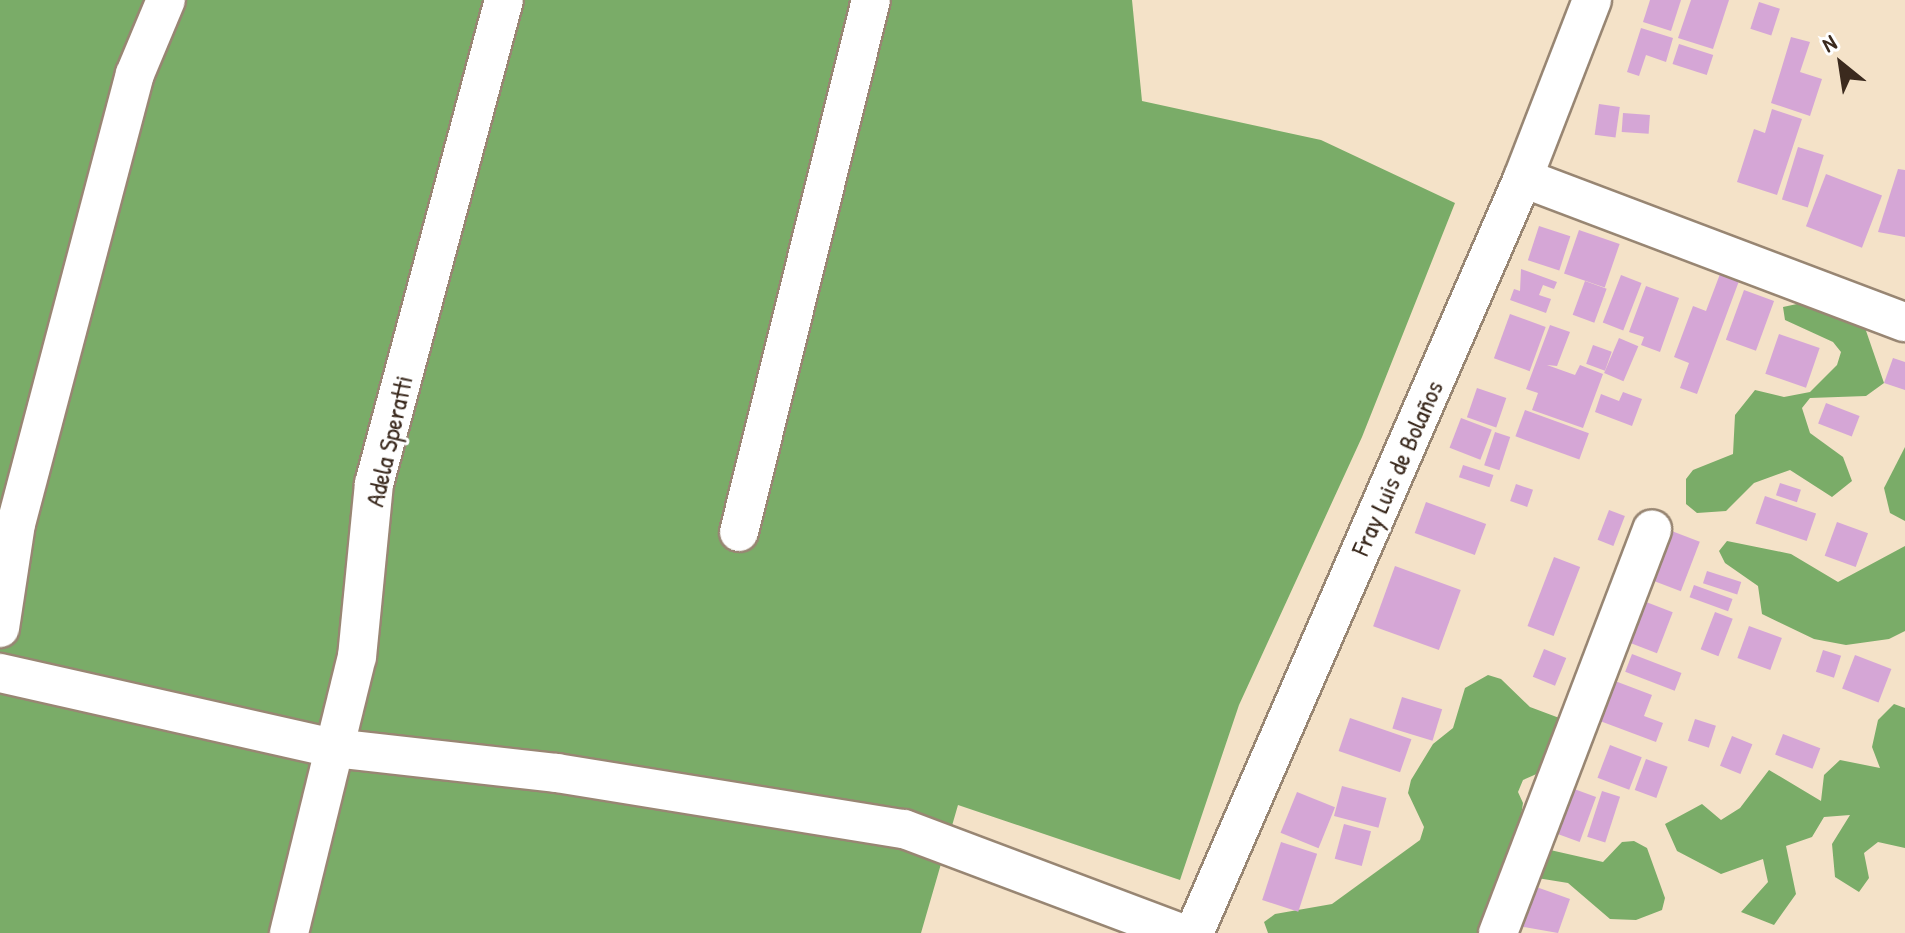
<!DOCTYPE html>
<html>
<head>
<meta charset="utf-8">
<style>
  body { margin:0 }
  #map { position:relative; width:1905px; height:933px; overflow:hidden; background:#f4e2c8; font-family:"Patrick Hand",sans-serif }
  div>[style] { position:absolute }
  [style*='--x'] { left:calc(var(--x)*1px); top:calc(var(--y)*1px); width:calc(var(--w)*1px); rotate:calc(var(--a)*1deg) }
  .forest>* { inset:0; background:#7aac68 }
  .building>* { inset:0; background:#d5a6d6; transform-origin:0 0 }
  .roads { filter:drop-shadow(2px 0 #988673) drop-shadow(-2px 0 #988673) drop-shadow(0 2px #988673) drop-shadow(0 -2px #988673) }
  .minor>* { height:38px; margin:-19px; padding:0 19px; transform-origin:19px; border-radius:19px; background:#fff }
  span { translate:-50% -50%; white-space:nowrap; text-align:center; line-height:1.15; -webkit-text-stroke:6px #fff; paint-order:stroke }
  .street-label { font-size:26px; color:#3b2a1e }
  .north { position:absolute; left:1801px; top:24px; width:80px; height:80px; -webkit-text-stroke:6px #fff; paint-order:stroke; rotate:330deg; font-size:22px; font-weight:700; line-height:32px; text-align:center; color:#3b2a1e }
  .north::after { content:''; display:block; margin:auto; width:28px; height:36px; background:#3b2a1e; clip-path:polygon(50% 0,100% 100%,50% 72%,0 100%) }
</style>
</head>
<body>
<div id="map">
  <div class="forest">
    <div style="clip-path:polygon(0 0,1132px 0,1142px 101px,1321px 140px,1455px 203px,1362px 437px,1239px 705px,1180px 880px,958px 805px,921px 933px,0 933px)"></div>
    <div style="clip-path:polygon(1811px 301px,1863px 322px,1884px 383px,1866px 396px,1810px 398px,1802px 408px,1810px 433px,1843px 457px,1852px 481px,1832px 497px,1790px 470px,1754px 483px,1726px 511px,1697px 513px,1686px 504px,1686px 479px,1693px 470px,1733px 454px,1735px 415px,1755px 390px,1784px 397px,1810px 392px,1837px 365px,1841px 352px,1833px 342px,1785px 320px,1783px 307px)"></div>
    <div style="clip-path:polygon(1905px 447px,1905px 521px,1890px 513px,1884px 488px)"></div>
    <div style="clip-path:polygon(1727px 541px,1791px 554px,1838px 582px,1905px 546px,1905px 631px,1889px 639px,1846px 645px,1814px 639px,1762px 614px,1758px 586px,1725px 563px,1719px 551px)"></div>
    <div style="clip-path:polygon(1488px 675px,1501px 679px,1530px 707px,1594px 731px,1593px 744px,1582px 754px,1523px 780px,1518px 792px,1523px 803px,1519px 829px,1489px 901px,1493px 933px,1268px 933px,1264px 922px,1275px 914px,1332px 904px,1420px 840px,1424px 827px,1408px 793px,1411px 780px,1433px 744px,1453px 728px,1465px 688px)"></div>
    <div style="clip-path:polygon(1894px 704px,1905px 708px,1905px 848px,1878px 842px,1864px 853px,1869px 878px,1859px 892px,1835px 877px,1832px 844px,1850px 815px,1824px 817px,1812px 837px,1786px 846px,1796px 894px,1774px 925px,1741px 912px,1768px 882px,1763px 859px,1721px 874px,1677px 851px,1665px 824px,1702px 804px,1721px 820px,1740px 808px,1769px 770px,1821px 801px,1824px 775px,1840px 760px,1880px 768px,1872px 747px,1878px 720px)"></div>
    <div style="clip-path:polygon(1634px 841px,1647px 848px,1665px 898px,1662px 910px,1636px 920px,1610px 919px,1568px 883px,1531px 877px,1537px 847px,1603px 862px,1622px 842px)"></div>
  </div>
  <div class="building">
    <div style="clip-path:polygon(1650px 0,1681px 0,1671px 31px,1643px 22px)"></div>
    <div style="clip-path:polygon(1691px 0,1729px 0,1713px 49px,1678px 38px)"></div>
    <div style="left:1759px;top:2px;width:22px;height:28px;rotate:18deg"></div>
    <div style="clip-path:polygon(1641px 28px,1673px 38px,1666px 62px,1646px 55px,1639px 76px,1627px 72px)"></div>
    <div style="clip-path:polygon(1791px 37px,1810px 42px,1800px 72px,1822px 79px,1810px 116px,1771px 103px)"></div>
    <div style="left:1679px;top:44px;width:36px;height:21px;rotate:18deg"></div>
    <div style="left:1599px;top:104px;width:21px;height:31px;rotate:8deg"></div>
    <div style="clip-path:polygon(1772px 109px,1802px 119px,1777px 195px,1737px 182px,1754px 129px,1765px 133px)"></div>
    <div style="left:1623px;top:113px;width:27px;height:19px;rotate:4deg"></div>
    <div style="left:1798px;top:147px;width:27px;height:55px;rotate:17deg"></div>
    <div style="clip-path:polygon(1898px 169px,1905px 170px,1905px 237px,1878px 232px)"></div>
    <div style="left:1826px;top:174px;width:60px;height:56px;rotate:21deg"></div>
    <div style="left:1539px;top:226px;width:33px;height:36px;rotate:18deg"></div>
    <div style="left:1579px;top:230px;width:43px;height:46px;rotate:19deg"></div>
    <div style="clip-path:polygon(1521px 269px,1557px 282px,1554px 289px,1543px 285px,1539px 295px,1551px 299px,1546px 313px,1510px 300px,1514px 289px,1520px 291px)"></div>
    <div style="clip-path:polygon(1720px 274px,1739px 281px,1697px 394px,1680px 388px,1689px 363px,1674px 357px,1693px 306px,1706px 311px)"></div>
    <div style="left:1621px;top:275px;width:22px;height:51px;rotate:21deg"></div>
    <div style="left:1585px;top:281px;width:23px;height:36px;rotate:20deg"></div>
    <div style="clip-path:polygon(1646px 286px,1679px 298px,1660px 352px,1641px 345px,1644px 337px,1629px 332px)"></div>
    <div style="left:1744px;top:290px;width:32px;height:53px;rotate:20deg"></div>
    <div style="left:1510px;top:314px;width:38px;height:47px;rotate:20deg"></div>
    <div style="clip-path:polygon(1550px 325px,1570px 332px,1557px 366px,1547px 365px,1575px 375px,1580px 365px,1603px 374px,1583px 428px,1532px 410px,1538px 393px,1526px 389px)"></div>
    <div style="left:1779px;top:334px;width:43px;height:42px;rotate:19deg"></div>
    <div style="left:1619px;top:338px;width:21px;height:38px;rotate:23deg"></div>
    <div style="left:1593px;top:345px;width:20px;height:20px;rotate:20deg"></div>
    <div style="clip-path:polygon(1893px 358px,1905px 362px,1905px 390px,1884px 383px)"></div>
    <div style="left:1477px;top:388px;width:31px;height:31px;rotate:19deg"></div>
    <div style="clip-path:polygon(1623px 392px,1642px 399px,1632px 426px,1595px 412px,1601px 394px,1619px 401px)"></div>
    <div style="left:1826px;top:403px;width:36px;height:22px;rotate:21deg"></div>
    <div style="left:1525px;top:410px;width:68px;height:28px;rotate:20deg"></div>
    <div style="left:1461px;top:418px;width:33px;height:32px;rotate:21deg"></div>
    <div style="left:1495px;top:432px;width:16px;height:35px;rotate:18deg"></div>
    <div style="left:1463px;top:465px;width:32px;height:13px;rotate:18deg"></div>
    <div style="left:1780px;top:483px;width:22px;height:13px;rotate:18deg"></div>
    <div style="left:1516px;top:484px;width:18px;height:18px;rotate:19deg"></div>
    <div style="left:1765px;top:496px;width:54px;height:29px;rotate:19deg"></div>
    <div style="left:1426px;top:502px;width:64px;height:33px;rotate:20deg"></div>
    <div style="left:1609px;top:510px;width:17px;height:32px;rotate:21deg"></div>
    <div style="left:1837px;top:522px;width:33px;height:36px;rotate:20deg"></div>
    <div style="left:1669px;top:530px;width:33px;height:53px;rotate:21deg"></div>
    <div style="left:1554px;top:557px;width:28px;height:74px;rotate:21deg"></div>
    <div style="left:1395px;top:566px;width:70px;height:64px;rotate:20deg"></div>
    <div style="left:1707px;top:571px;width:36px;height:13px;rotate:18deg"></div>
    <div style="left:1694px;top:585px;width:41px;height:13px;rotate:20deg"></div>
    <div style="left:1641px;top:600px;width:34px;height:44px;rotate:21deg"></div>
    <div style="left:1715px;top:612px;width:19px;height:40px;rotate:21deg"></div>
    <div style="left:1749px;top:626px;width:35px;height:34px;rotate:20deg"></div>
    <div style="left:1544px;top:649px;width:24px;height:30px;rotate:22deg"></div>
    <div style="left:1823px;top:650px;width:19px;height:23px;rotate:18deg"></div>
    <div style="left:1632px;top:654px;width:53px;height:19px;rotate:21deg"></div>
    <div style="left:1855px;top:655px;width:39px;height:36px;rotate:21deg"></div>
    <div style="clip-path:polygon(1615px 681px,1652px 695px,1644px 716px,1663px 723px,1656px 742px,1600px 721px)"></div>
    <div style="left:1402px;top:697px;width:42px;height:33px;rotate:17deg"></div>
    <div style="left:1350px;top:718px;width:65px;height:35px;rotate:19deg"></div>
    <div style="left:1695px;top:719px;width:22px;height:23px;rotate:18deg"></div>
    <div style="left:1783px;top:734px;width:40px;height:22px;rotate:21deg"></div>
    <div style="left:1732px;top:736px;width:22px;height:32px;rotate:22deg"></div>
    <div style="left:1610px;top:745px;width:34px;height:35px;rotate:21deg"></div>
    <div style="left:1646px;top:759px;width:23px;height:33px;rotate:20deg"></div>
    <div style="left:1342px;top:786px;width:46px;height:31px;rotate:15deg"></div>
    <div style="left:1566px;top:786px;width:32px;height:48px;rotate:20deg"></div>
    <div style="left:1602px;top:791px;width:19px;height:48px;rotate:18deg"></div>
    <div style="left:1297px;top:792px;width:41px;height:44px;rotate:22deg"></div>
    <div style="left:1344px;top:824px;width:28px;height:36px;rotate:15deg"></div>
    <div style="left:1281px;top:842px;width:38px;height:61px;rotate:18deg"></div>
    <div style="clip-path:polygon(1528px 884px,1570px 899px,1558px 933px,1512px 925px)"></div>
  </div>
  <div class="roads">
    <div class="minor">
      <div style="--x:1523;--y:178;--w:408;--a:20.7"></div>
      <div style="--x:739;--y:532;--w:548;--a:-76.07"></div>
      <div style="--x:0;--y:628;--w:105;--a:-81.3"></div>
      <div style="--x:16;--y:524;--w:465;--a:-75.2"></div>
      <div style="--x:135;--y:74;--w:80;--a:-67.3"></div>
      <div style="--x:0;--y:673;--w:342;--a:12.7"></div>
      <div style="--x:334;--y:748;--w:224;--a:6.4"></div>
      <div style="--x:557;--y:773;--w:351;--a:9.2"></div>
      <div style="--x:904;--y:829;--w:295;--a:20.6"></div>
      <div style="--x:289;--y:933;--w:284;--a:-76.2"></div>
      <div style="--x:357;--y:657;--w:174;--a:-84.4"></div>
      <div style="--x:374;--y:484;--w:501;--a:-74.97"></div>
      <div style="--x:1194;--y:933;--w:824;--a:-66.45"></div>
      <div style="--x:1523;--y:178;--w:191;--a:-68.8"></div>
      <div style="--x:1498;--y:933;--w:432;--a:-69.1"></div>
    </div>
  </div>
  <div class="street-label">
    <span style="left:389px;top:441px;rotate:-77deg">Adela Speratti</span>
    <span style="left:1397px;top:468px;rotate:-66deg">Fray Luis de Bolaños</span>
  </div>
  <div class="north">N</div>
</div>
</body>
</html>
